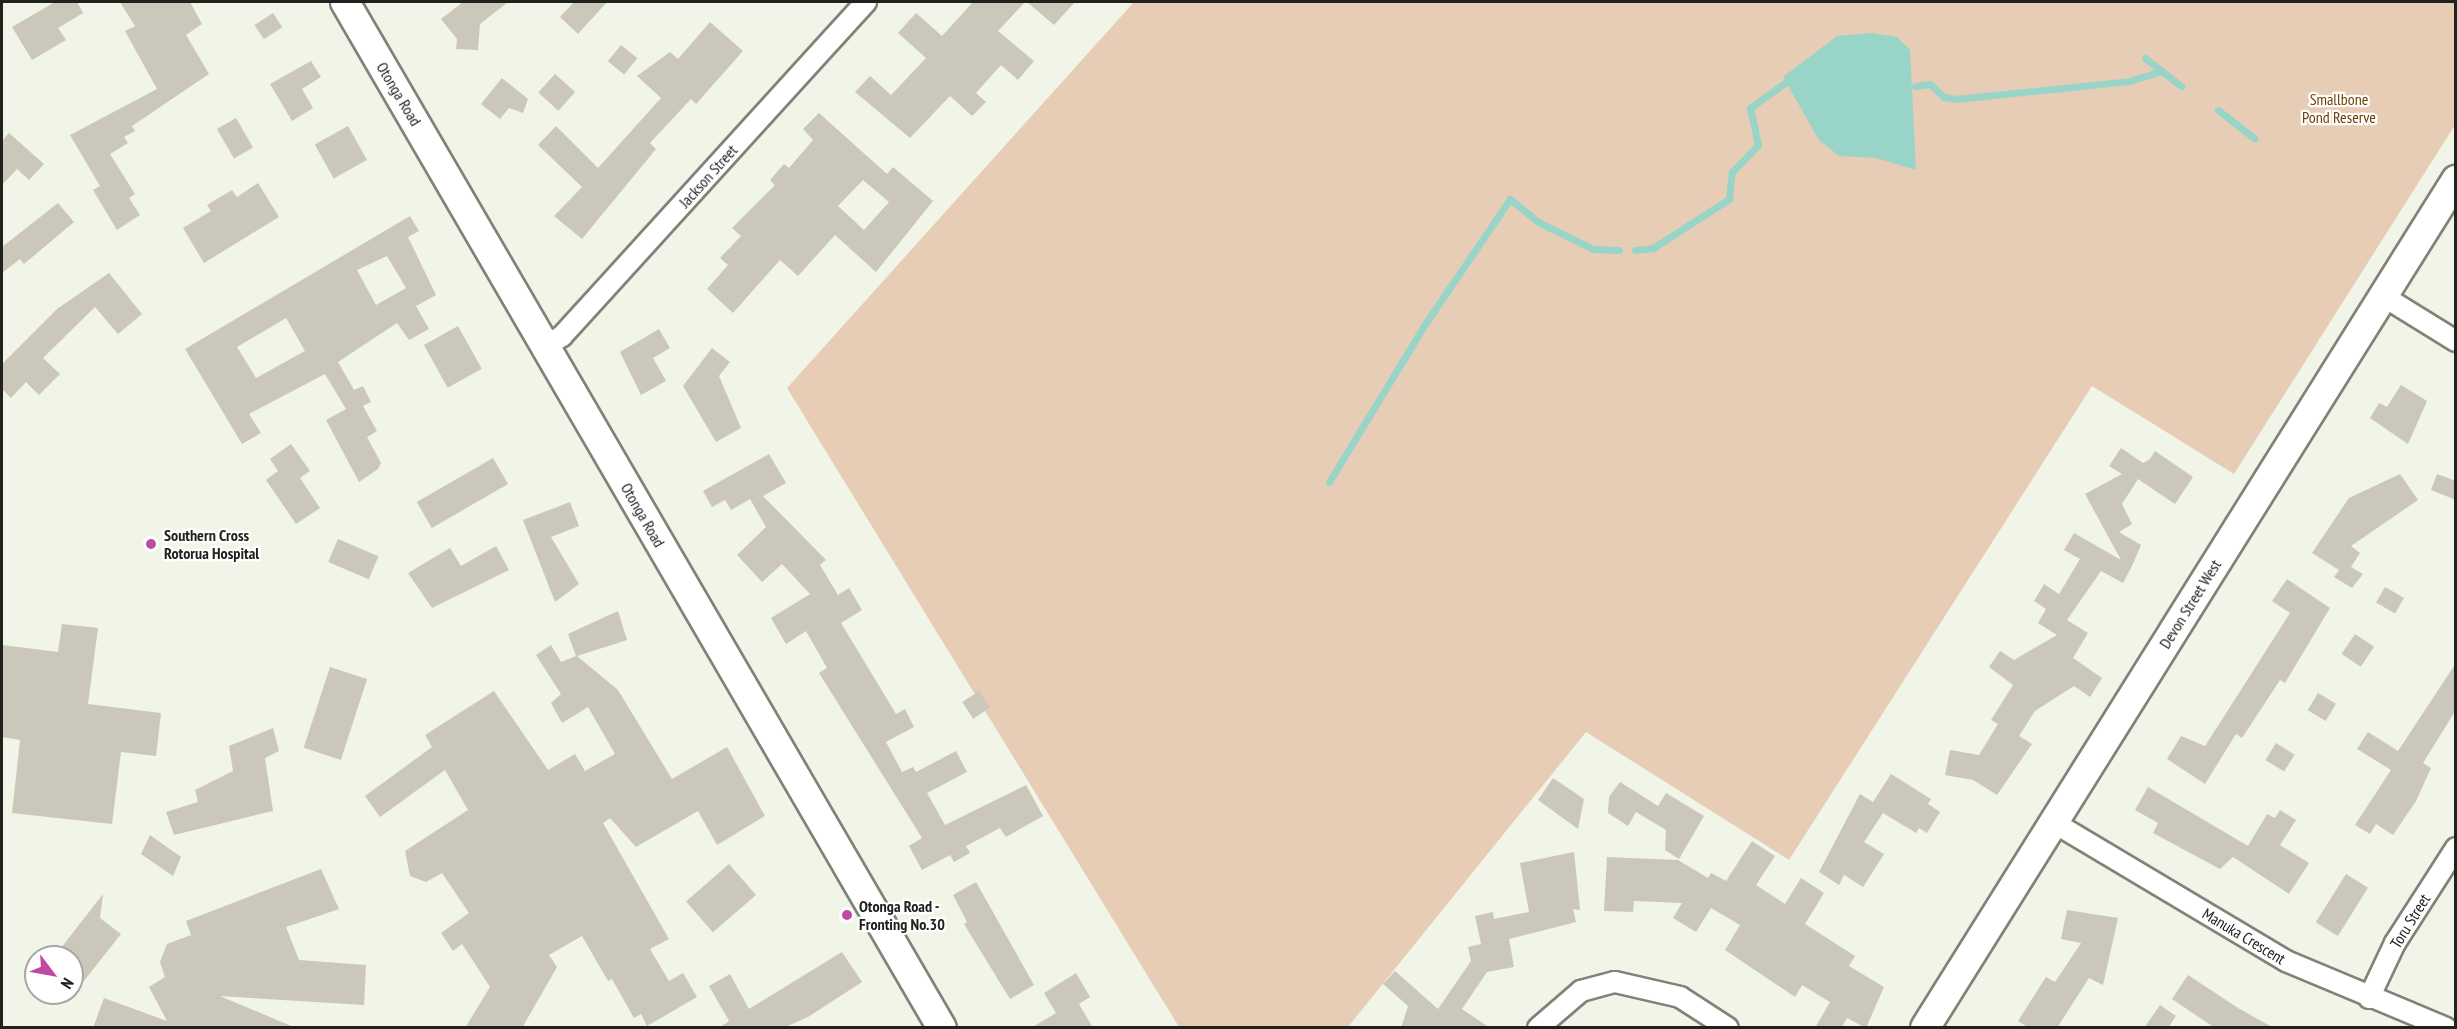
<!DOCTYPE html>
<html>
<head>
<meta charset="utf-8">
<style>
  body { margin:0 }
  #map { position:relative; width:2457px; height:1029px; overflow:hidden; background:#f0f5e7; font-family:"PT Sans Narrow",sans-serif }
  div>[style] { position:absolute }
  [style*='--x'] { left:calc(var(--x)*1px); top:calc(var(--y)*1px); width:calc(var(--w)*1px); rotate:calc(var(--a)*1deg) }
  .green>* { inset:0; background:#e7cdb5 }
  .water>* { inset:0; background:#99d4c8 }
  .stream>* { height:7px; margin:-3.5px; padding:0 3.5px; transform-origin:3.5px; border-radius:3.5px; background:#99d4c8 }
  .building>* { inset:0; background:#cbc7ba; transform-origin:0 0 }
  .roads { filter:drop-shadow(2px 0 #808478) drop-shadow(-2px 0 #808478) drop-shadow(0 2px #808478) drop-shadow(0 -2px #808478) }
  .street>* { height:20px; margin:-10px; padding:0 10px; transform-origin:10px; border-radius:10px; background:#fff }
  .secondary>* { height:28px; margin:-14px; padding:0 14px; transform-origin:14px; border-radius:14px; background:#fff }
  .dots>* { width:16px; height:16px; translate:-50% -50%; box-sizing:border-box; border:3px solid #fff; border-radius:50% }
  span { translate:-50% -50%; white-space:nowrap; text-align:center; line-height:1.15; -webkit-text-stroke:4.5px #fff; paint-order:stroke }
  .street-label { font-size:16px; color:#20221d }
  .park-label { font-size:16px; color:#6d3e00 }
  .poi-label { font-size:16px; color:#20221d; font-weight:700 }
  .left { translate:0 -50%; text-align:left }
  .frame { position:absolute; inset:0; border:3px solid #20221d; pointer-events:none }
  .north { position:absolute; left:24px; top:945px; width:60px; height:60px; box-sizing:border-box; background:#fff; border:2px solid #a6a7a5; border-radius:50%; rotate:122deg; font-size:16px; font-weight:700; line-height:24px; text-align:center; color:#20221d }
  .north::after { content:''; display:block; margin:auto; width:21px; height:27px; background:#bf4aa2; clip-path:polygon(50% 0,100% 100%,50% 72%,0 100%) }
</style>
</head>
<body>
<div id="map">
  <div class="green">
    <div style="clip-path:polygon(1134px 2px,2455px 2px,2455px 125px,2234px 474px,2092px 386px,1789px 860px,1586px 732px,1348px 1027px,1179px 1027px,787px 388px)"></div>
  </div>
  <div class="water">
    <div style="clip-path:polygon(1871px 33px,1897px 37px,1910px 50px,1916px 170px,1876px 158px,1839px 156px,1819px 140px,1783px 77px,1837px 36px)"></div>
  </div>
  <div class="stream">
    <div style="--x:2145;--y:58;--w:46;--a:37.9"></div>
    <div style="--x:1915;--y:86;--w:15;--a:-8"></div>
    <div style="--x:1930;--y:84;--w:19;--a:43"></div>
    <div style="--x:1944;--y:97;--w:12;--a:9"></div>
    <div style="--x:1956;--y:99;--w:174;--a:-5.9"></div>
    <div style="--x:2129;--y:81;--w:34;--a:-17"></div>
    <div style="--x:2218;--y:110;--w:46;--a:37.9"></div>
    <div style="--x:1635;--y:250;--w:18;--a:-6"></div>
    <div style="--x:1653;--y:248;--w:90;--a:-32.8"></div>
    <div style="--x:1729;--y:199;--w:27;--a:-84"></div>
    <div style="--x:1732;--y:172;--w:37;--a:-46"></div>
    <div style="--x:1758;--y:145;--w:38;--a:-102"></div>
    <div style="--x:1750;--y:108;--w:44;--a:-35.8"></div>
    <div style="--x:1329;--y:482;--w:185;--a:-58.7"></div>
    <div style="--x:1425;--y:324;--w:151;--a:-55.8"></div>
    <div style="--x:1510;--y:199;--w:38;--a:39"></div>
    <div style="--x:1540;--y:223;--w:59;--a:26.1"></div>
    <div style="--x:1593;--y:249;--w:26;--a:2"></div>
  </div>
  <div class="building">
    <div style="clip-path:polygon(55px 2px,77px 2px,83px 13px,58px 28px,66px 40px,32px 60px,12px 27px)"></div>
    <div style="clip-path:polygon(120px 2px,190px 2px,202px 24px,186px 35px,209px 74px,132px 126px,135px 131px,124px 137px,128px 143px,110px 154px,135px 194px,129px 198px,140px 215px,117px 230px,93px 190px,100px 186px,70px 135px,157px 89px,125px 31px,135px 26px)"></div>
    <div style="clip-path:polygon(463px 2px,508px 2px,480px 24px,478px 50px,456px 49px,457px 39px,441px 19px)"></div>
    <div style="clip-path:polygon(574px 2px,607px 2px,578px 34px,560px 17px)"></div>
    <div style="clip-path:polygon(973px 2px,1025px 2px,998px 31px,1034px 61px,1018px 80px,1001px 65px,976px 93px,986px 102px,972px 116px,950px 96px,910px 138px,855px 92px,870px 76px,891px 95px,926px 58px,898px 33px,916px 13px,942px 36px)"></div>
    <div style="clip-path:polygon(1027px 2px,1075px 2px,1054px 25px)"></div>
    <div style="left:273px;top:13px;width:17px;height:22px;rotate:57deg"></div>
    <div style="clip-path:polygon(710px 22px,743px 51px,696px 104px,691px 99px,650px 143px,656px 149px,582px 239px,554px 216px,582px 187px,538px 145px,556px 126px,598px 168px,661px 98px,637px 76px,670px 52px,678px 59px)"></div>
    <div style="left:621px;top:45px;width:21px;height:21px;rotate:39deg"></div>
    <div style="clip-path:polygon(311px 61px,321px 77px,302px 89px,313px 108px,292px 121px,270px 84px)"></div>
    <div style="left:555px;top:74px;width:27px;height:25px;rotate:42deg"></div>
    <div style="clip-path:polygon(502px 78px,528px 99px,523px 113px,509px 108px,500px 119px,481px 104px)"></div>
    <div style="clip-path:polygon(evenodd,819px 113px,887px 174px,893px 167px,933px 201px,876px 272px,835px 235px,798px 276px,780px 260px,733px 313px,707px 289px,728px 265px,720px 258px,741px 236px,732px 228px,775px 185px,770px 180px,784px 164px,789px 168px,813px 140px,803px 129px,819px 113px,863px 180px,889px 202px,864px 230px,838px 206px,863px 180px)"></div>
    <div style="left:236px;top:118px;width:34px;height:22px;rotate:60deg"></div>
    <div style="left:348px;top:126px;width:39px;height:38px;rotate:61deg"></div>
    <div style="clip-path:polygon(9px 133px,44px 164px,29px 180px,17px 169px,2px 185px,2px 141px)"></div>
    <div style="clip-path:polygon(258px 183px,279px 217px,204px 263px,183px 228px,211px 211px,207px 205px,232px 190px,237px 197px)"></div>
    <div style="clip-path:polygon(58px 203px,74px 222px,24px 264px,20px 259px,2px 273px,2px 247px)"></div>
    <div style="clip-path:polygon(evenodd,410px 216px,419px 231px,408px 237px,436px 295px,416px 306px,429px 329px,409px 340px,397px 323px,338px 362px,354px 390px,363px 386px,371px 402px,363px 406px,377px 431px,367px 437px,381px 463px,378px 469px,359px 482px,326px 420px,346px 409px,325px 374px,249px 414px,261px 433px,242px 444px,185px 349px,410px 216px,387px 256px,406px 288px,376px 305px,357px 270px,387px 256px,410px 216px,286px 318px,305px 351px,256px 378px,237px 347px,286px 318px)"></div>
    <div style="clip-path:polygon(109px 273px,142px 314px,118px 334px,95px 307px,43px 358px,60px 374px,39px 395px,26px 382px,11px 398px,2px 389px,2px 364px,57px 309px)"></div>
    <div style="left:458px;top:326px;width:49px;height:39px;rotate:61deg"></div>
    <div style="clip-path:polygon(659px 329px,670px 348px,653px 358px,666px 381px,641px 395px,620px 352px)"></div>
    <div style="clip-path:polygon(712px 348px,730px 362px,719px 376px,741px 428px,716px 442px,683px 386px)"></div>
    <div style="clip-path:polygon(2401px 385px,2427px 401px,2408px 444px,2370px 418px,2379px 403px,2387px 407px)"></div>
    <div style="clip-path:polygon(291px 444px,310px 471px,300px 478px,320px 508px,296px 524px,266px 480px,278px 471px,270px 459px)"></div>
    <div style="clip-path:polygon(2121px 448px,2143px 463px,2150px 459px,2146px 465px,2155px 451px,2193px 477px,2175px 504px,2138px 479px,2122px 504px,2132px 524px,2119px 532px,2141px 545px,2132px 566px,2123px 583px,2101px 571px,2067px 620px,2088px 633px,2073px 658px,2102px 678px,2090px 697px,2074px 686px,2035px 711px,2019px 736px,2032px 744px,1997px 795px,1973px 780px,1945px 775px,1950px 750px,1979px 755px,1998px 724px,1991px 720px,2013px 685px,1989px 667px,2000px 651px,2014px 660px,2057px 635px,2038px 623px,2046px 609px,2034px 601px,2044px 584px,2059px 594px,2080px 559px,2064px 550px,2074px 533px,2121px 560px,2085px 494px,2122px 474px,2109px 466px)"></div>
    <div style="clip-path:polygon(769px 454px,786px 483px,763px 496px,826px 560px,820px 565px,838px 595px,849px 588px,862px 610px,841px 623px,896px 714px,905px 709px,914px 727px,886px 742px,902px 772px,913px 767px,916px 772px,956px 751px,967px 772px,927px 793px,945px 825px,1026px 785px,1043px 816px,1006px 837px,1000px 828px,966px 846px,970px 853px,954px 862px,950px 855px,922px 870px,909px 846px,922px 838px,819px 673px,827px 668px,806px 631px,786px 644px,771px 618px,810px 594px,782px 564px,762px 582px,737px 555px,766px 527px,750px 499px,731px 510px,725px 500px,712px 507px,703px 491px)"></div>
    <div style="left:493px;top:458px;width:30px;height:88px;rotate:60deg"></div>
    <div style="clip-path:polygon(2400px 474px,2418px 500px,2351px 546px,2360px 553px,2351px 567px,2363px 574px,2352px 588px,2334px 577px,2339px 570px,2312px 553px,2349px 498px)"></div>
    <div style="clip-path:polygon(2437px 474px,2456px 481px,2456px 500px,2431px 490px)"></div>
    <div style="clip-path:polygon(570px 502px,579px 526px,551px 537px,579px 584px,555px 602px,523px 520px)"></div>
    <div style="left:338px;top:539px;width:44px;height:25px;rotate:23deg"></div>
    <div style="clip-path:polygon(496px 546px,509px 570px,432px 608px,408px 573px,450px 548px,461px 566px)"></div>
    <div style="clip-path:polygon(2287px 579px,2330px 608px,2285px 683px,2280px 680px,2242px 738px,2236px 734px,2205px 784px,2167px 759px,2181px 736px,2205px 746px,2290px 613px,2272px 601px)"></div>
    <div style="left:2385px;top:587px;width:22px;height:18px;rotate:30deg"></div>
    <div style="clip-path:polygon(618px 611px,627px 640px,577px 656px,618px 690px,672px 779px,727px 747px,765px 816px,717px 845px,698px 811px,636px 847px,610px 818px,603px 823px,669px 939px,650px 949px,669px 981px,683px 973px,697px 997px,647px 1026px,641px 1014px,634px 1018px,612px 979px,608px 981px,582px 936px,549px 955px,557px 967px,522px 1028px,465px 1028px,490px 987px,462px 944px,453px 951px,441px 933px,469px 913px,442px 873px,426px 882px,410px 876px,405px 851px,468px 810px,445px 770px,380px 817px,365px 796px,432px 747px,425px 735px,494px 691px,548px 770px,575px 754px,585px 771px,615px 754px,588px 707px,562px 723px,551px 703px,561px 694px,536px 655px,551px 645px,561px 662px,576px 656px,568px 634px)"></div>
    <div style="clip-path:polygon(62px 624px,98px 628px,88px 704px,161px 713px,156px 756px,121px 752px,112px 824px,12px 813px,20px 740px,2px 737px,2px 645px,58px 652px)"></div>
    <div style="left:2355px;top:634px;width:23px;height:24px;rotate:34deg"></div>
    <div style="clip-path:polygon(2456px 663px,2456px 710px,2423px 763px,2431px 768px,2416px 801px,2393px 835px,2376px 824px,2370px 834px,2355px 825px,2391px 770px,2357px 749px,2368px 732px,2398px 751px)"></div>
    <div style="left:330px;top:667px;width:39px;height:85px;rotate:18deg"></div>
    <div style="left:979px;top:691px;width:20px;height:20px;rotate:57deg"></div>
    <div style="left:2318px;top:693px;width:21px;height:20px;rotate:31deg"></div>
    <div style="clip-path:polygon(273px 728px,279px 751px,265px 758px,273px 811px,174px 835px,166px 812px,198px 802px,195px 790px,233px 771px,229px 746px)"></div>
    <div style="left:2276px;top:743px;width:22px;height:20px;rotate:32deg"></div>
    <div style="clip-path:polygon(1891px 774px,1931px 799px,1928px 804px,1940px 812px,1927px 833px,1919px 828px,1916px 833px,1883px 813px,1864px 842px,1884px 854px,1863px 887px,1844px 875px,1839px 885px,1819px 872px,1860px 794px,1873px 802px)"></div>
    <div style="clip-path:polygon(1553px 778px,1584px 799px,1578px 829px,1538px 800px)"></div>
    <div style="clip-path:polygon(1620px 782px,1658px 806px,1666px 793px,1704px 816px,1679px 859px,1665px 850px,1666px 830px,1636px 812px,1628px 826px,1608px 813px,1609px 797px)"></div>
    <div style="clip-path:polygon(2148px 787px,2248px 846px,2267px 814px,2275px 818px,2280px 810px,2296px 820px,2280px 845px,2309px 863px,2289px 894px,2233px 857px,2220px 869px,2153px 833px,2158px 823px,2135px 810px)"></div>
    <div style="clip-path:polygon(150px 835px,181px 857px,173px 876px,141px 854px)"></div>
    <div style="clip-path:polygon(1752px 841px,1775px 856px,1756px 885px,1785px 904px,1801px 878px,1824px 893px,1805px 924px,1855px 956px,1849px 966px,1884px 987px,1866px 1028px,1847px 1018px,1841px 1028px,1815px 1028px,1830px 1002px,1802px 985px,1795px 997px,1725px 950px,1740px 925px,1711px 908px,1696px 932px,1673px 918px,1682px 903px,1634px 901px,1633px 912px,1604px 911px,1607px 857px,1678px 860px,1708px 878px,1711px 873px,1726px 881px)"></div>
    <div style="clip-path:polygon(1574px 852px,1580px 910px,1573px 909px,1576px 922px,1509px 939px,1514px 967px,1487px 972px,1462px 1009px,1490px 1028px,1401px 1028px,1408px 1006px,1383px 984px,1395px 971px,1438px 1009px,1471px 961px,1468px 947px,1481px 944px,1475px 916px,1493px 912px,1494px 919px,1529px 912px,1520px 863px)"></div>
    <div style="left:729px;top:864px;width:41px;height:57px;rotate:49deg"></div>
    <div style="clip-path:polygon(321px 869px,339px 909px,286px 927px,299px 960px,366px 965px,364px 1005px,220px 996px,296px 1028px,93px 1028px,104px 998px,167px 1021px,149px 987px,165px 977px,160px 962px,167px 944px,191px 935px,186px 921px)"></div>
    <div style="left:2346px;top:874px;width:26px;height:57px;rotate:32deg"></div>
    <div style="clip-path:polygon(976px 882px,1034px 985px,1010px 999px,964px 924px,967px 922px,953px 895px)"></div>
    <div style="clip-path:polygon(103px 894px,100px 918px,121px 934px,72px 996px,72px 957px,54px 957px)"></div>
    <div style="clip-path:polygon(2067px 910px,2118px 918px,2103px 985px,2089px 978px,2057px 1028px,2029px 1028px,2018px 1021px,2046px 977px,2055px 982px,2081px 943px,2061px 939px)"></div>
    <div style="clip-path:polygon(842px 952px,862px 982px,808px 1017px,783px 1028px,719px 1028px,729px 1021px,709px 986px,730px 974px,749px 1009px)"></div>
    <div style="clip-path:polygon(1076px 973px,1090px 997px,1079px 1004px,1093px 1028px,1031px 1028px,1056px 1013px,1044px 993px)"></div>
    <div style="clip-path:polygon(2188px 975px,2238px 1008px,2274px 1028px,2215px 1028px,2172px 999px)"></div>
    <div style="clip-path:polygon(2160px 1005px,2176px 1016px,2168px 1028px,2144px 1028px)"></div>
  </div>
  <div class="roads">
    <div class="street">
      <div style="--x:2383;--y:296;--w:86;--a:31.7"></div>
      <div style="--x:545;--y:346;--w:20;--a:-30"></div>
      <div style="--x:562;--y:336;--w:452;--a:-47.7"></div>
      <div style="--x:2053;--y:822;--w:271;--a:30.8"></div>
      <div style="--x:2286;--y:961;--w:173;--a:22.7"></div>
      <div style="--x:2369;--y:998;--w:61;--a:-64.7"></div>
      <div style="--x:2395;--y:943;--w:113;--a:-57.3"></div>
      <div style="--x:1538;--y:1028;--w:57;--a:-40.7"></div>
      <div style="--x:1581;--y:991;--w:35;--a:-15"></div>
      <div style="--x:1615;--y:982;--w:67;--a:13"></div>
      <div style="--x:1680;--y:997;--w:57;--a:32.9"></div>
    </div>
    <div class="secondary">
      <div style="--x:345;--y:2;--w:1187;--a:59.81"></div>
      <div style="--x:1925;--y:1028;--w:1001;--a:-57.95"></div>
    </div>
  </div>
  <div class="dots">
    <div style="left:151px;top:544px;background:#bf4aa2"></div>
    <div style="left:847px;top:915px;background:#bf4aa2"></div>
  </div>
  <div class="street-label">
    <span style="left:399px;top:94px;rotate:59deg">Otonga Road</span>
    <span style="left:708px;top:176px;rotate:-48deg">Jackson Street</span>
    <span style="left:643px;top:515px;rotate:60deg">Otonga Road</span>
    <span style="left:2190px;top:604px;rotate:-58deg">Devon Street West</span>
    <span style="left:2410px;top:921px;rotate:-58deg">Toru Street</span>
    <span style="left:2244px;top:936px;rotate:31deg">Manuka Crescent</span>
  </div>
  <div class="park-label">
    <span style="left:2339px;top:108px">Smallbone<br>Pond Reserve</span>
  </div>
  <div class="poi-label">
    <span class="left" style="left:164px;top:544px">Southern Cross<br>Rotorua Hospital</span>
    <span class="left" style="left:859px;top:915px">Otonga Road -<br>Fronting No.30</span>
  </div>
  <div class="frame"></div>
  <div class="north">N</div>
</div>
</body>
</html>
